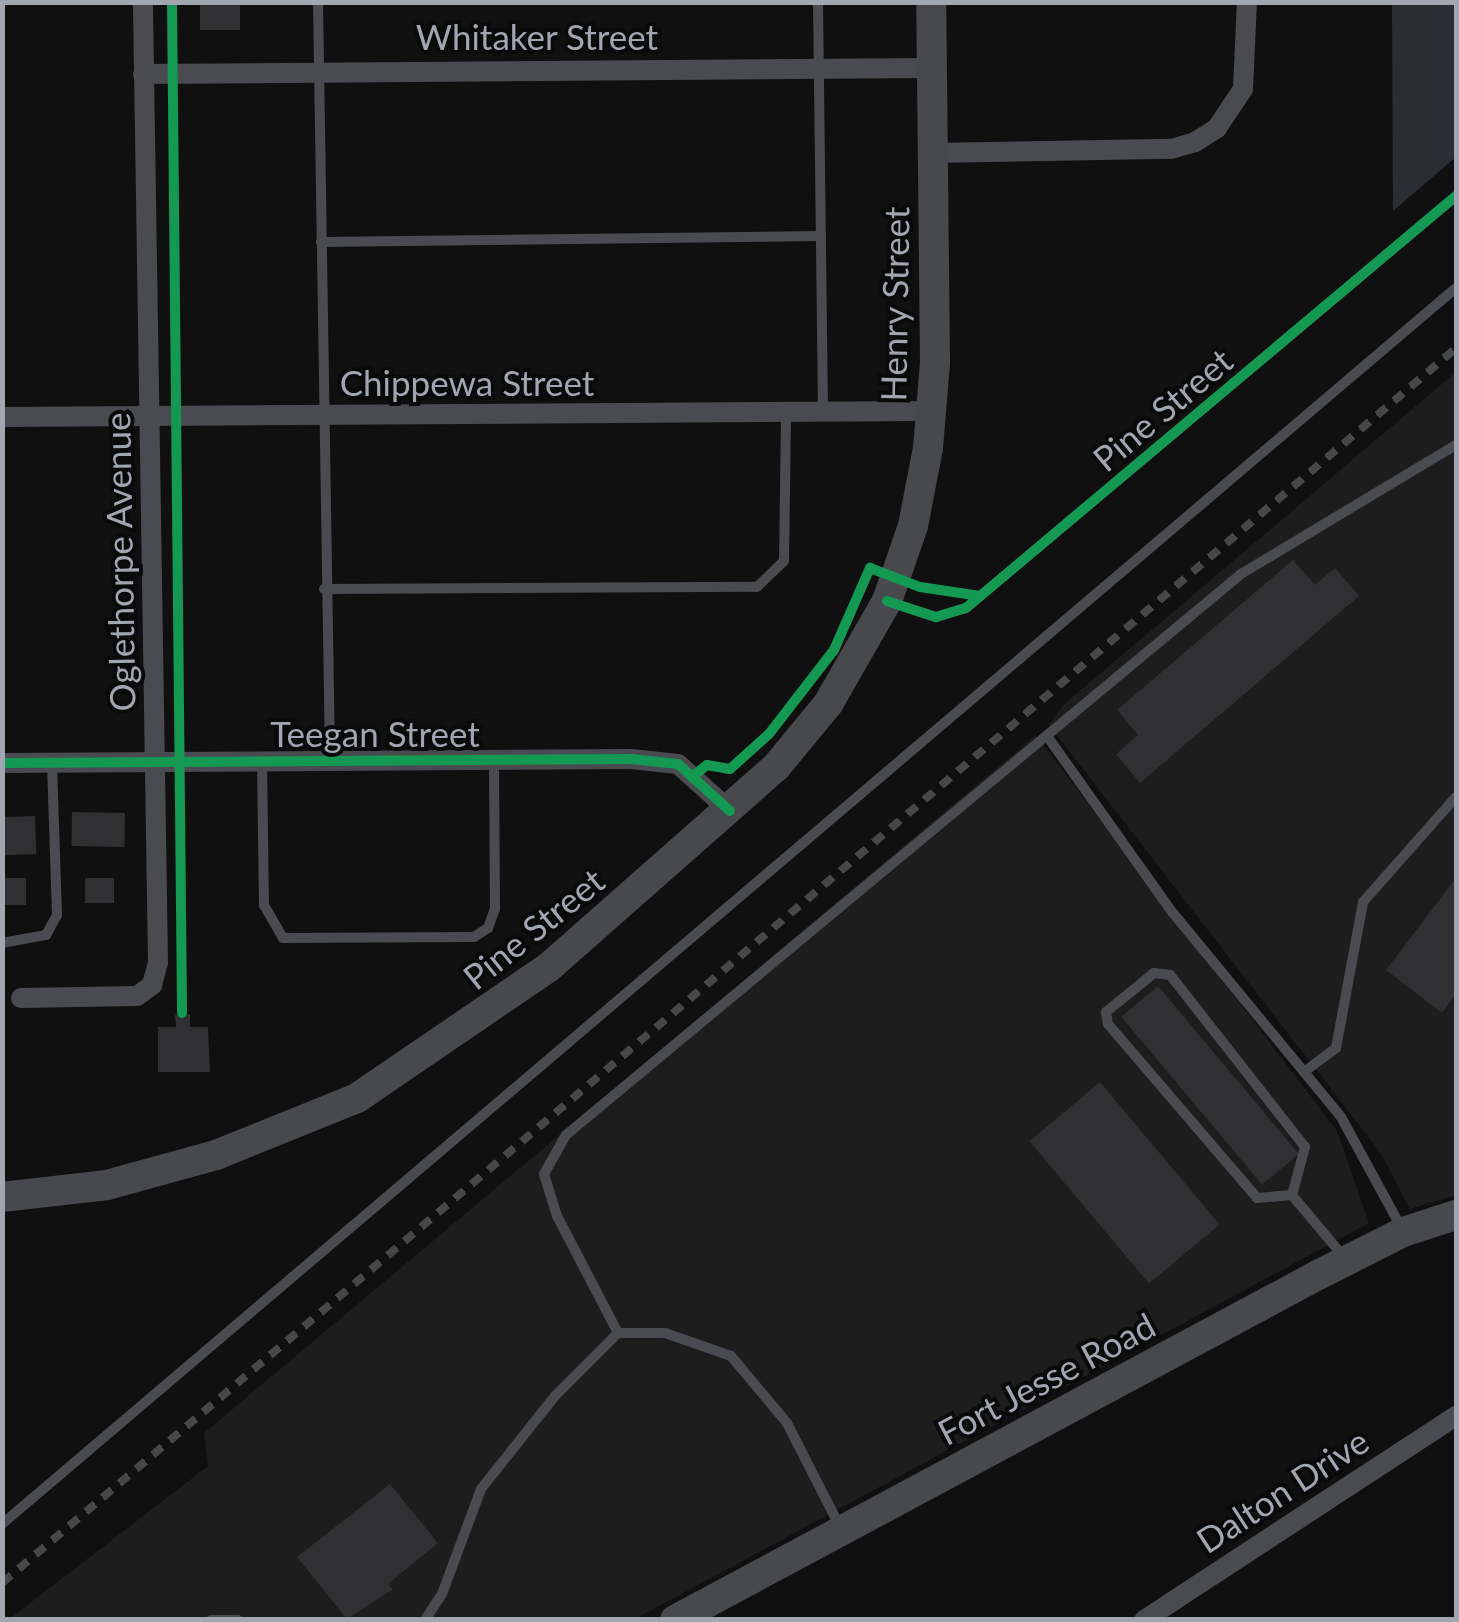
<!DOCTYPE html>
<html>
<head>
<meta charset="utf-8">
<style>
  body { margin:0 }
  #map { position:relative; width:1459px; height:1622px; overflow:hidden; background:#101010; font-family:Lato,sans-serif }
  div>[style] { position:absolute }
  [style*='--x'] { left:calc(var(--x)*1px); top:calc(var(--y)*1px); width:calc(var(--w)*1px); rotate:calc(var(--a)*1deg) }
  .built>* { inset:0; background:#1d1d1e }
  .water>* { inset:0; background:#282e34 }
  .building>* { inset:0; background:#303033; transform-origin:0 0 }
  .lane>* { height:10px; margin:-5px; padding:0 5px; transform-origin:5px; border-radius:5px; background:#4a4b50 }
  .street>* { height:20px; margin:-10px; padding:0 10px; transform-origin:10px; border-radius:10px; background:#4a4b50 }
  .secondary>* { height:30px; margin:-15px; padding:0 15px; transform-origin:15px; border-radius:15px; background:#48494d }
  .rail>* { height:8px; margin-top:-4px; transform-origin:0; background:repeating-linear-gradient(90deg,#464749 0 12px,transparent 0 22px) }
  .cycleway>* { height:10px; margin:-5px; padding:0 5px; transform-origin:5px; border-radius:5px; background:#139951 }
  span { translate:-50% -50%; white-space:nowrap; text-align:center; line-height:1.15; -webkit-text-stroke:8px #0a0a0b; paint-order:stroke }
  .street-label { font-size:35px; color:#a1a6b1 }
  .frame { position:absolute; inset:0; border:5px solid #a1a6b1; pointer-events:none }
</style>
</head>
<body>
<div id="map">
  <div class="built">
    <div style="clip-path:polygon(1456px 372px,1456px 1195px,1410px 1209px,1380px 1152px,1049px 725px,1062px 706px)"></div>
    <div style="clip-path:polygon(1036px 735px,1337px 1131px,1369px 1223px,635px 1619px,8px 1620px,208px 1466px,204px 1433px)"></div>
  </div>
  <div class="water">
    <div style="clip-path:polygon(1392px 3px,1456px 3px,1456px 157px,1393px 211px)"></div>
  </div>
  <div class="building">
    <div style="left:200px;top:2px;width:40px;height:28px"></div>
    <div style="clip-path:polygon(1293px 560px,1315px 585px,1335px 568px,1359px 596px,1140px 783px,1116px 754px,1138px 735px,1117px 710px)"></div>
    <div style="left:72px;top:812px;width:53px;height:34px;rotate:1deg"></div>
    <div style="left:35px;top:816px;width:38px;height:33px;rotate:88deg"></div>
    <div style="left:2px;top:878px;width:24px;height:27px"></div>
    <div style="left:85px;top:878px;width:29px;height:25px"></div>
    <div style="clip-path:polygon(1456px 878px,1456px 994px,1442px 1013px,1386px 970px)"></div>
    <div style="left:1158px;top:986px;width:219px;height:48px;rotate:50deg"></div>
    <div style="clip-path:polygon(190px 1014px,190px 1027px,208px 1027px,210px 1072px,158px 1072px,158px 1027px,176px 1027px,175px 1015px)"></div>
    <div style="left:1100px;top:1082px;width:186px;height:92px;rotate:50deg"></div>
    <div style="clip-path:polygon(390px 1484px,438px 1543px,388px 1584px,393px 1589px,347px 1619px,297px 1557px)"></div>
  </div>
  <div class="lane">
    <div style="--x:318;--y:2;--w:759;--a:89.09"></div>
    <div style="--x:818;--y:2;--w:408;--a:89.3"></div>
    <div style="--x:321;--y:242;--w:500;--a:-0.69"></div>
    <div style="--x:324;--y:589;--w:433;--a:-0.3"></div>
    <div style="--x:757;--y:587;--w:37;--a:-44"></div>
    <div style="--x:784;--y:561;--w:148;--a:-89.2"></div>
    <div style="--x:892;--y:603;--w:46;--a:17.7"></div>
    <div style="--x:936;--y:617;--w:31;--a:-17"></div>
    <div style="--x:966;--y:608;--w:640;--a:-40.06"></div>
    <div style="--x:1047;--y:736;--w:217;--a:54.6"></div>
    <div style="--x:1173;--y:913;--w:264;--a:50.5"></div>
    <div style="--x:1341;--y:1117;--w:128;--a:61.4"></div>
    <div style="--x:262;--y:762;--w:143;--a:89.2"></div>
    <div style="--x:264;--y:905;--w:38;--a:60"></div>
    <div style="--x:283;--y:938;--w:191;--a:-0.3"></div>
    <div style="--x:474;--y:937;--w:17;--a:-33"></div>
    <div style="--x:488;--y:928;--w:20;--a:-70"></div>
    <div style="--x:495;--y:909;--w:149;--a:-90.4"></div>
    <div style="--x:2;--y:943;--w:45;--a:-10.3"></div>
    <div style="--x:46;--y:935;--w:23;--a:-61"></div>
    <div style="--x:57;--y:915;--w:151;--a:-91.9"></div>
    <div style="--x:1304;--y:1072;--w:40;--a:-37"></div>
    <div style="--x:1336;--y:1048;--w:148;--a:-79.5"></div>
    <div style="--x:1363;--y:902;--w:140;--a:-48.5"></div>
    <div style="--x:1292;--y:1195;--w:50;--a:-74.8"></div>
    <div style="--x:1305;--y:1147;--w:219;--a:-128.1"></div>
    <div style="--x:1170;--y:975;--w:16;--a:-173"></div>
    <div style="--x:1154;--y:973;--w:62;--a:140.9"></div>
    <div style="--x:1106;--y:1012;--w:12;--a:81"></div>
    <div style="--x:1108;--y:1024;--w:229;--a:49.4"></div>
    <div style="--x:1257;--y:1198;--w:35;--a:-5"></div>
    <div style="--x:1292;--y:1195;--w:80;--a:50.1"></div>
    <div style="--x:618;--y:1333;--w:132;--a:-117.5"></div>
    <div style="--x:557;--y:1216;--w:44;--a:-107.2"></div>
    <div style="--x:544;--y:1174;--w:45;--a:-60.6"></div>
    <div style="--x:566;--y:1135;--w:878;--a:-39.73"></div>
    <div style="--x:1241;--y:574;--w:251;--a:-31"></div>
    <div style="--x:2;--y:1524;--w:1908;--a:-40.37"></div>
    <div style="--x:211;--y:1620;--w:27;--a:0"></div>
    <div style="--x:425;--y:1620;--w:31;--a:-57"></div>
    <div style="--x:442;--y:1594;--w:112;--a:-69.6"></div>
    <div style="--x:481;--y:1489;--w:119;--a:-51.5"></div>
    <div style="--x:555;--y:1396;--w:89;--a:-45"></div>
    <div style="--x:618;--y:1333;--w:47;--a:0"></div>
    <div style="--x:665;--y:1333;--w:70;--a:19.2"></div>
    <div style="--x:731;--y:1356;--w:87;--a:50.1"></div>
    <div style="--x:787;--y:1423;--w:119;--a:63"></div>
  </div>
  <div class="street">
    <div style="--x:143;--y:74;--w:789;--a:-0.44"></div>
    <div style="--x:933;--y:153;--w:238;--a:-1"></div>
    <div style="--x:1171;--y:149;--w:25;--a:-16"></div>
    <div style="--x:1195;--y:142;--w:26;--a:-32"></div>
    <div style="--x:1217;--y:128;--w:47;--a:-56.3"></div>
    <div style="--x:1243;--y:89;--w:87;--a:-87.4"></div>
    <div style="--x:2;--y:417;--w:929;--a:-0.37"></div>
    <div style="--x:2;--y:763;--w:629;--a:-0.36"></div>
    <div style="--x:631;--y:759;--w:47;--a:6.1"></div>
    <div style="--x:678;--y:764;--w:70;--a:42.1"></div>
    <div style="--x:21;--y:998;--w:116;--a:-1"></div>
    <div style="--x:137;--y:996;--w:19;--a:-36"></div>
    <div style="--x:152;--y:985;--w:24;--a:-75"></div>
    <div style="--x:158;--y:962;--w:960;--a:-90.9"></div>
    <div style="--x:1144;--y:1620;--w:373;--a:-33.2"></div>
  </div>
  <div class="secondary">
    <div style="--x:2;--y:1197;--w:106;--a:-6.5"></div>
    <div style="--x:107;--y:1185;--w:113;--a:-15.4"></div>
    <div style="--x:216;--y:1155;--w:152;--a:-22"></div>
    <div style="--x:357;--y:1098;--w:232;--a:-34.3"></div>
    <div style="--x:549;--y:967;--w:303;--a:-41.4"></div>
    <div style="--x:776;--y:767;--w:82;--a:-50.5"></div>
    <div style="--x:828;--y:704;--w:119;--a:-60.2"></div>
    <div style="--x:887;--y:601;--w:79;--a:-70.9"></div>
    <div style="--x:913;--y:526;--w:79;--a:-79.1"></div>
    <div style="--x:928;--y:448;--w:86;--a:-85.3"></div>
    <div style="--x:935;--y:362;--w:360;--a:-90.6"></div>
    <div style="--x:675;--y:1620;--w:730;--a:-28.22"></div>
    <div style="--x:1318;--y:1275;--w:95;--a:-26.8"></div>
    <div style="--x:1403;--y:1232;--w:56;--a:-17.8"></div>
  </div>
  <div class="rail">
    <div style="--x:2;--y:1583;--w:1908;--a:-40.34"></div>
  </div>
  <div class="cycleway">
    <div style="--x:172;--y:2;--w:1011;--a:89.43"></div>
    <div style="--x:887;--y:601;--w:52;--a:18.1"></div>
    <div style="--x:936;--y:617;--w:31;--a:-17"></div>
    <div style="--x:966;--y:608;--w:640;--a:-40.06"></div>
    <div style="--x:2;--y:763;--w:629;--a:-0.36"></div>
    <div style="--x:631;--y:759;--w:47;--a:6.1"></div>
    <div style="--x:678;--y:764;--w:70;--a:42.1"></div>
    <div style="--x:692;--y:777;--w:19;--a:-39"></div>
    <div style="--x:707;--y:765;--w:23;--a:10"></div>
    <div style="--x:730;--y:769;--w:52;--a:-41.9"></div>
    <div style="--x:769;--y:734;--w:106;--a:-52.3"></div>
    <div style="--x:834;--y:650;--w:90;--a:-66.3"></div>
    <div style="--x:870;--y:568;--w:53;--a:20.8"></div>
    <div style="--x:920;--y:587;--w:61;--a:8.5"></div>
  </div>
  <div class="street-label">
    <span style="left:537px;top:36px">Whitaker Street</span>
    <span style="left:894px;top:304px;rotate:-89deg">Henry Street</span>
    <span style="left:467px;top:382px">Chippewa Street</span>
    <span style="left:1162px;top:409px;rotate:-40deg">Pine Street</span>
    <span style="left:119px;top:562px;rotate:-91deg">Oglethorpe Avenue</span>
    <span style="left:375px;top:733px">Teegan Street</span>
    <span style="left:533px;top:928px;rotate:-39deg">Pine Street</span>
    <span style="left:1046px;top:1378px;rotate:-28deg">Fort Jesse Road</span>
    <span style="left:1282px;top:1490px;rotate:-33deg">Dalton Drive</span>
  </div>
  <div class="frame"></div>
</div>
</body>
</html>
